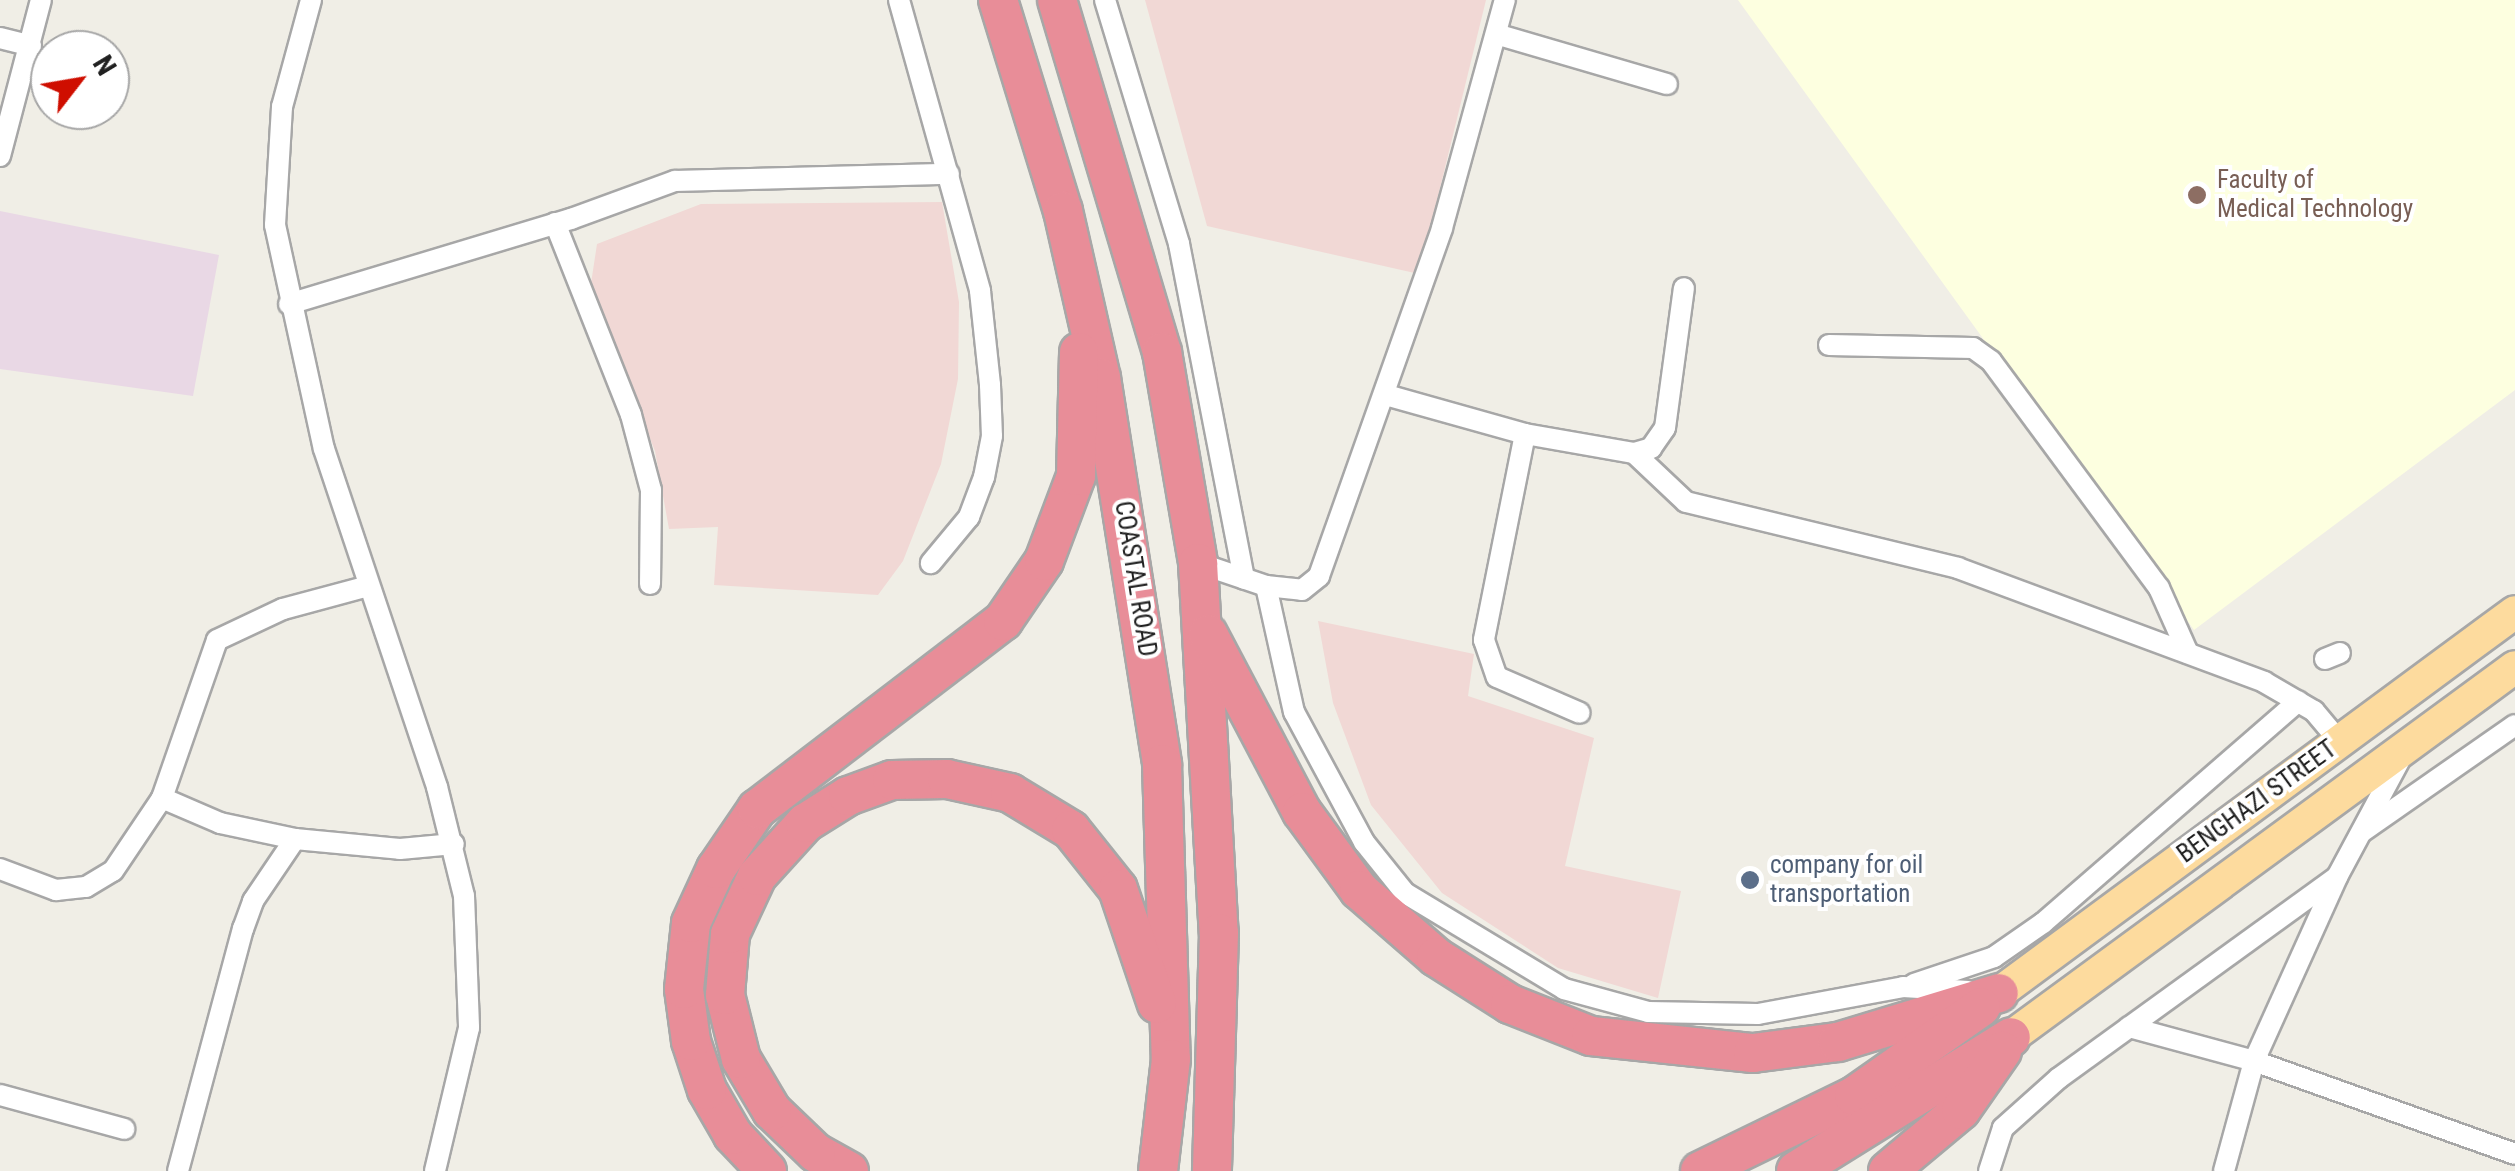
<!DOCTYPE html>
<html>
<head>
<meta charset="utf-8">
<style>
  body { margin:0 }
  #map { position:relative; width:2515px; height:1171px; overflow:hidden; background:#f0eee6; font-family:"Roboto Condensed",sans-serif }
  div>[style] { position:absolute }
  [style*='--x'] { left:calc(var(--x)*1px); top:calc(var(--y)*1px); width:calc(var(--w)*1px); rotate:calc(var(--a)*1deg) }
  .commercial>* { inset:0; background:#f1d8d5 }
  .industrial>* { inset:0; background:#e9d8e5 }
  .education>* { inset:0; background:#fdffe0 }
  .roads { filter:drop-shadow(2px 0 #a7a7a7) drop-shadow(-2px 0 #a7a7a7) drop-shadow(0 2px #a7a7a7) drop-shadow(0 -2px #a7a7a7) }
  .street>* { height:20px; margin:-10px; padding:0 10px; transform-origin:10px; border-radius:10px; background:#fff }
  .primary>* { height:32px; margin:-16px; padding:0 16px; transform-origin:16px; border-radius:16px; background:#fddb9e }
  .highway>* { height:38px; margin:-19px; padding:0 19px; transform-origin:19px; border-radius:19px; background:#e88d98 }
  .dots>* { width:28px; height:28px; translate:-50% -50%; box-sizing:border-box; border:5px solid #fff; border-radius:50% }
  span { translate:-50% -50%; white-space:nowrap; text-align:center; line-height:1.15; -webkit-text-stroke:8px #fff; paint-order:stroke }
  .education-label { font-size:25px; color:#785e54 }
  .left { translate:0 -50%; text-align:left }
  .street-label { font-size:25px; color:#202020 }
  .service-label { font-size:25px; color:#4e5e75 }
  .north { position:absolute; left:30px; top:30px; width:100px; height:100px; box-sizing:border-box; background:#fff; border:2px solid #a6a6a6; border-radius:50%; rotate:59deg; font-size:28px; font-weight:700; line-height:40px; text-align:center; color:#202020 }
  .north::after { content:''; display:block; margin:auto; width:35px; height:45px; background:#cf0e00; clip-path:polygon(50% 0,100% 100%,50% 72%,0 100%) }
</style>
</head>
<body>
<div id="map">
  <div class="commercial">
    <div style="clip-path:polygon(1145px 0,1486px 0,1419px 274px,1207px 226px)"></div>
    <div style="clip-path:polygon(942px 202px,959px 302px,958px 379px,941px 464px,903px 561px,878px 595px,714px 585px,718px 527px,669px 529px,655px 451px,590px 290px,597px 244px,701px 204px)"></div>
    <div style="clip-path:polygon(1318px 621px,1474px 654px,1468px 696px,1594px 738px,1565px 866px,1681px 891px,1658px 998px,1558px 968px,1442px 893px,1371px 805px,1333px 703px)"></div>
  </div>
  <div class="industrial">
    <div style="clip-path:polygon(0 211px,219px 255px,193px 396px,0 369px)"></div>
  </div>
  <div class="education">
    <div style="clip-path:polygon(1738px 0,2515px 0,2515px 390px,2194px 630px)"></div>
  </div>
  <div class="roads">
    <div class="street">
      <div style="--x:311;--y:0;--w:111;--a:105.2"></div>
      <div style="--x:282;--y:107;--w:118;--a:93.4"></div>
      <div style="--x:275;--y:225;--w:229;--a:77.7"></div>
      <div style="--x:324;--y:449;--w:356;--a:71.5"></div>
      <div style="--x:437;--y:787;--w:112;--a:76.1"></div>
      <div style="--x:464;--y:896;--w:132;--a:87.8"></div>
      <div style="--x:469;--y:1028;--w:147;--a:103.4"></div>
      <div style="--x:899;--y:0;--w:302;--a:74.4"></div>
      <div style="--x:980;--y:291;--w:95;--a:83.9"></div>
      <div style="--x:990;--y:385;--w:51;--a:87.8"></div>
      <div style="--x:992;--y:436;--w:42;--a:101"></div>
      <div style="--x:984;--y:477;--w:43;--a:110.6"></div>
      <div style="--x:969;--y:517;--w:60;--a:129.6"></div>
      <div style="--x:1105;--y:0;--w:255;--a:73.1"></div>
      <div style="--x:1179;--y:244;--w:341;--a:79"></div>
      <div style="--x:1499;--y:35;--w:175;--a:16.3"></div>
      <div style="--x:0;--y:38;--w:32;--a:14"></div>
      <div style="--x:0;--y:156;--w:161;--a:-75.3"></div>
      <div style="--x:555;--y:223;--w:206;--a:68.4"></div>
      <div style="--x:631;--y:415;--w:78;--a:75.1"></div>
      <div style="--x:651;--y:490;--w:94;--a:90.6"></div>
      <div style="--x:289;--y:304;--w:295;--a:-16.8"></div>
      <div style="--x:571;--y:219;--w:111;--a:-20.1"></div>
      <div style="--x:675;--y:181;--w:274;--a:-1.5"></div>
      <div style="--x:1829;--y:345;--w:144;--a:1.2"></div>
      <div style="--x:1973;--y:348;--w:22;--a:36"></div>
      <div style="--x:1991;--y:361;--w:282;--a:53.5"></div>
      <div style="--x:2159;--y:588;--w:71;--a:66"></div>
      <div style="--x:1386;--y:395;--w:144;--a:15.7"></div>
      <div style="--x:1525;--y:434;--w:111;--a:9.9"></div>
      <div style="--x:1634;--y:453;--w:18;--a:-16"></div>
      <div style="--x:1651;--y:448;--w:24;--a:-55"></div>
      <div style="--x:1665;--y:428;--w:141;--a:-82.3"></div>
      <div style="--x:1525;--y:434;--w:210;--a:101.3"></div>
      <div style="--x:1484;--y:640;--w:39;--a:71"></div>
      <div style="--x:1497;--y:677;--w:90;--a:23.4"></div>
      <div style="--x:1634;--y:453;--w:71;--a:43.3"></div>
      <div style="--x:1686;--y:502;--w:280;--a:13.6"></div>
      <div style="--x:1958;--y:568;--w:327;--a:20.4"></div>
      <div style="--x:2264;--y:682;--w:58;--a:30.1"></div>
      <div style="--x:2314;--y:711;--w:39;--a:50"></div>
      <div style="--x:1198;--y:563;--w:72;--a:18.7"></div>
      <div style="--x:1266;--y:586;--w:36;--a:6"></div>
      <div style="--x:1302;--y:590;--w:22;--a:-39"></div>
      <div style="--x:1319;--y:576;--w:369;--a:-70.5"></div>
      <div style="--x:1442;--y:228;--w:237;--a:-74.6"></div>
      <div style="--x:1266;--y:586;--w:129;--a:77.5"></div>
      <div style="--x:1294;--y:712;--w:148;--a:61.7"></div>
      <div style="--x:1364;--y:842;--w:65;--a:51.2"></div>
      <div style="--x:1405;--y:893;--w:186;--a:31.1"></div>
      <div style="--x:1564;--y:989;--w:87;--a:15.3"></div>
      <div style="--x:1648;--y:1012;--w:110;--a:1"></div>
      <div style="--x:1758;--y:1014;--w:147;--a:-10.5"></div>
      <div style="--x:1903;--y:987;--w:65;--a:3.5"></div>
      <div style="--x:2325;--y:659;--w:16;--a:-22"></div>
      <div style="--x:162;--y:798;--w:167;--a:-70.8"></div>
      <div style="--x:217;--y:640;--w:73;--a:-25.2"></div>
      <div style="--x:283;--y:609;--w:88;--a:-15.1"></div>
      <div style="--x:2363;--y:831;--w:185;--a:-34.9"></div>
      <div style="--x:0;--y:869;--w:60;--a:20.6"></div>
      <div style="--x:56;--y:890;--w:30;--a:-6"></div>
      <div style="--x:86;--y:887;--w:31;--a:-31"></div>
      <div style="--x:113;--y:871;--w:88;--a:-56.1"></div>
      <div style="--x:162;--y:798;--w:63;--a:23.3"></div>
      <div style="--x:220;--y:823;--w:77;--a:12"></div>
      <div style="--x:1914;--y:984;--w:84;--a:-18.6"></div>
      <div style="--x:1994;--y:957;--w:60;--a:-34.8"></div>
      <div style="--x:2043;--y:923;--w:338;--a:-41"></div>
      <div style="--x:2129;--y:1027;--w:130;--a:15.2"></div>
      <div style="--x:2254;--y:1061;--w:277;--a:19.6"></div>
      <div style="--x:0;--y:1095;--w:129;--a:15.3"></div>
      <div style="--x:178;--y:1171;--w:251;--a:-75"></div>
      <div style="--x:243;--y:929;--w:30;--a:-70"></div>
      <div style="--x:253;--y:901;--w:75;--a:-55.9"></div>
      <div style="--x:295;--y:839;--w:105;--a:5.4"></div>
      <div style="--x:400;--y:849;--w:54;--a:-5.3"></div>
      <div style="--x:1989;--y:1171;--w:45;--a:-72"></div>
      <div style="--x:2003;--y:1128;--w:75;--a:-41.8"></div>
      <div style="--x:2059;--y:1078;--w:343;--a:-35.9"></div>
      <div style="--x:2224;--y:1171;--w:114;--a:-74.7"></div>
      <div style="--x:2254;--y:1061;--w:202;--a:-65.7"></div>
      <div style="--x:2337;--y:877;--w:137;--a:-61.8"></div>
    </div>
    <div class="primary">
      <div style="--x:1999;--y:993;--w:641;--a:-36.44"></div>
      <div style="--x:2011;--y:1037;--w:625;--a:-36.28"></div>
    </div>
    <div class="highway">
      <div style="--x:998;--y:0;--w:221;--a:72.9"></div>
      <div style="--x:1063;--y:211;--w:171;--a:77.2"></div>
      <div style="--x:1101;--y:378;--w:391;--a:81"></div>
      <div style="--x:1162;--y:764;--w:295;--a:88.3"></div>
      <div style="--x:1171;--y:1059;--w:113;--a:96.6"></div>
      <div style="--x:1057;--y:0;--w:367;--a:73.4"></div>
      <div style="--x:1162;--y:352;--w:214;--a:80.3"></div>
      <div style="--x:1198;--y:563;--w:371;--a:86.8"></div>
      <div style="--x:1219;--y:933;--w:238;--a:91.7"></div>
      <div style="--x:1208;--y:634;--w:201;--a:62.2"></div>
      <div style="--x:1302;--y:812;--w:97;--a:53.8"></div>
      <div style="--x:1359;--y:890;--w:102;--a:41"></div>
      <div style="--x:1436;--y:957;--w:88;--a:32.4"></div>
      <div style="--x:1510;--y:1004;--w:87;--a:21.6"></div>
      <div style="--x:1591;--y:1036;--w:163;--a:6"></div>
      <div style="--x:1753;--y:1053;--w:86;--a:-7.4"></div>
      <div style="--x:1838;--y:1042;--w:168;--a:-16.9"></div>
      <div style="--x:767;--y:1171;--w:50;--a:-133.4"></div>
      <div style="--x:733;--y:1135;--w:52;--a:-120"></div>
      <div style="--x:707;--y:1090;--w:52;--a:-108.1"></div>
      <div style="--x:691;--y:1041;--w:52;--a:-97.7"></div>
      <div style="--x:684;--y:989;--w:66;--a:-83.9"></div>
      <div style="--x:691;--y:923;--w:60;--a:-65.2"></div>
      <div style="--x:716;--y:869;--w:73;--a:-55.7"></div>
      <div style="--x:757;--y:809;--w:310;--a:-37.4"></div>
      <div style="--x:1003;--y:621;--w:73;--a:-55.7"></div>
      <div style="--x:1044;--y:561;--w:91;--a:-69.4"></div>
      <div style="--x:1076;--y:476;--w:124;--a:-88.6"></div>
      <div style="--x:849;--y:1171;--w:38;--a:-151"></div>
      <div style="--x:816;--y:1153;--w:61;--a:-136.3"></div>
      <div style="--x:772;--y:1111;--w:61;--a:-120.8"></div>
      <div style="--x:741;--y:1059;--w:66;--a:-104"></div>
      <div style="--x:725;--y:995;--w:61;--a:-85.3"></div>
      <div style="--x:730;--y:934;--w:64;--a:-65"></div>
      <div style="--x:757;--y:876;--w:72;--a:-47.8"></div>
      <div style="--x:805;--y:823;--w:51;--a:-32.1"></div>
      <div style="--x:848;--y:796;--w:47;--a:-20"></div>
      <div style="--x:892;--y:780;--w:55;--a:-1"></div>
      <div style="--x:947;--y:779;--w:65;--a:12.5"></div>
      <div style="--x:1010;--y:793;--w:71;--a:31.2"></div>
      <div style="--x:1071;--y:830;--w:75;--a:51.5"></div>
      <div style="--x:1118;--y:889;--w:121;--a:71.3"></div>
      <div style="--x:1700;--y:1171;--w:171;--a:-26"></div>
      <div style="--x:1854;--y:1096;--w:155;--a:-35"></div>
      <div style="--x:1796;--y:1171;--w:253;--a:-31.9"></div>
      <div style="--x:1888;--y:1171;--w:95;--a:-39.9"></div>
      <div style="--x:1961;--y:1110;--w:72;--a:-55.2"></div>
    </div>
  </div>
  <div class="dots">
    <div style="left:2197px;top:195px;background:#8d6e63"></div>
    <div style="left:1750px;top:880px;background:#5c6f8a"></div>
  </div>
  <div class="education-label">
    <span class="left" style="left:2217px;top:195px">Faculty of<br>Medical Technology</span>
  </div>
  <div class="street-label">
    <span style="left:1135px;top:579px;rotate:81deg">COASTAL ROAD</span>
    <span style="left:2257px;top:802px;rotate:-36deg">BENGHAZI STREET</span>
  </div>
  <div class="service-label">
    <span class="left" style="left:1770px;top:880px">company for oil<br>transportation</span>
  </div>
  <div class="north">N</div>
</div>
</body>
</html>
